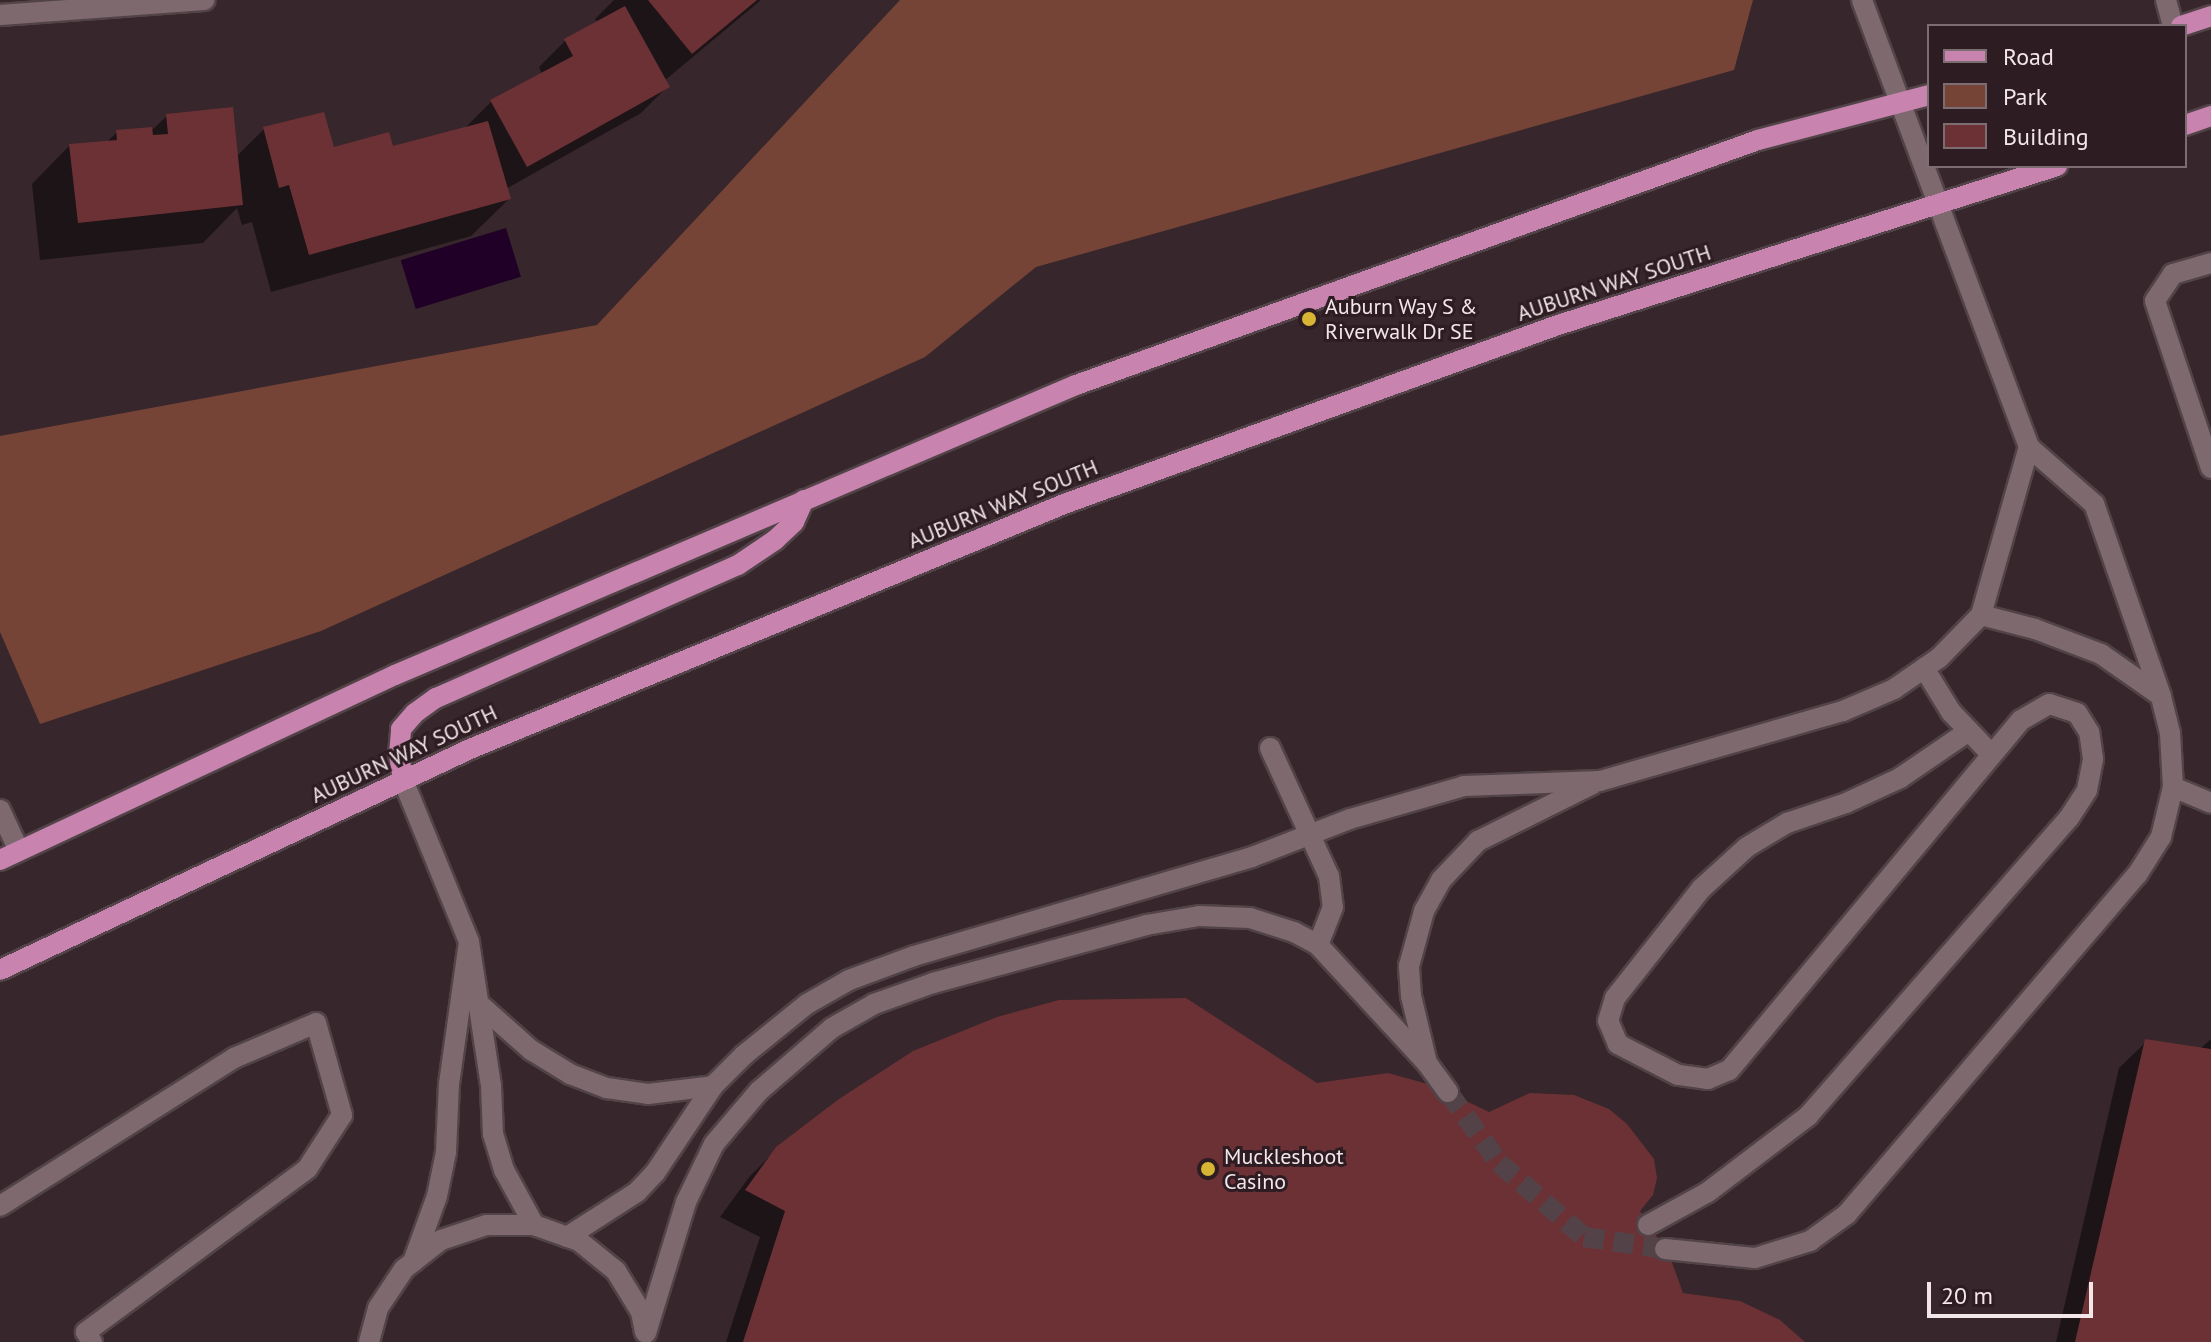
<!DOCTYPE html>
<html>
<head>
<meta charset="utf-8">
<style>
  body { margin:0 }
  #map { position:relative; width:2211px; height:1342px; overflow:hidden; background:#37262b; font-family:"PT Sans",sans-serif }
  div>[style] { position:absolute }
  [style*='--x'] { left:calc(var(--x)*1px); top:calc(var(--y)*1px); width:calc(var(--w)*1px); rotate:calc(var(--a)*1deg) }
  .green>* { inset:0; background:#764437 }
  .water>* { inset:0; background:#200027; transform-origin:0 0 }
  .shadow>* { inset:0; background:#0007 }
  .building>* { inset:0; background:#6c3135 }
  .minor-tunnel>* { height:20px; margin-top:-10px; transform-origin:0; background:repeating-linear-gradient(90deg,#534348 0 20px,transparent 0 30px) }
  .roads { filter:drop-shadow(2px 0 #514347) drop-shadow(-2px 0 #514347) drop-shadow(0 2px #514347) drop-shadow(0 -2px #514347) }
  .minor>* { height:20px; margin:-10px; padding:0 10px; transform-origin:10px; border-radius:10px; background:#7e696f }
  .major>* { height:20px; margin:-10px; padding:0 10px; transform-origin:10px; border-radius:10px; background:#c883af }
  .dots>* { width:22px; height:22px; translate:-50% -50%; box-sizing:border-box; border:4px solid #2d1c22; border-radius:50% }
  span { translate:-50% -50%; white-space:nowrap; text-align:center; line-height:1.15; -webkit-text-stroke:6px #2d1c22; paint-order:stroke }
  .street-label { font-size:22px; color:#f2e6e9 }
  .poi-label { font-size:22px; color:#f2e6e9 }
  .left { translate:0 -50%; text-align:left }
  .legend { position:absolute; left:1927px; top:24px; width:260px; height:144px; box-sizing:border-box; background:#2d1c22; border:2px solid #7c6d72; margin:0; padding:10px 14px; list-style:none; font-size:24px; color:#f2e6e9 }
  .legend li { display:flex; align-items:center; gap:16px; height:40px }
  .legend b { width:40px; border:2px solid #7c6d72 }
  .scale { position:absolute; left:1927px; top:1282px; width:166px; height:36px; box-sizing:border-box; border:4px solid #f2e6e9; border-top:0; padding-left:10px; font-size:24px; line-height:28px; white-space:nowrap; color:#f2e6e9; -webkit-text-stroke:6px #2d1c22; paint-order:stroke }
</style>
</head>
<body>
<div id="map">
  <div class="green">
    <div style="clip-path:polygon(900px 0,1753px 0,1734px 70px,1036px 267px,925px 357px,321px 631px,40px 724px,0 632px,0 436px,597px 325px)"></div>
  </div>
  <div class="water">
    <div style="left:506px;top:228px;width:51px;height:110px;rotate:73deg"></div>
  </div>
  <div class="shadow">
    <div style="clip-path:polygon(614px 0,761px 0,664px 81px,667px 87px,641px 113px,506px 189px,509px 199px,471px 236px,271px 292px,252px 222px,242px 225px,237px 208px,203px 243px,40px 260px,32px 184px,69px 146px,106px 143px,117px 132px,150px 132px,167px 116px,236px 157px,264px 129px,333px 150px,391px 148px,465px 128px,492px 101px,542px 74px,539px 67px,565px 41px,598px 23px,595px 19px)"></div>
    <div style="clip-path:polygon(2211px 1039px,2211px 1342px,2056px 1342px,2119px 1068px,2146px 1042px,2200px 1049px)"></div>
    <div style="clip-path:polygon(1316px 1085px,1638px 1211px,1682px 1295px,1802px 1342px,726px 1342px,760px 1237px,720px 1217px,750px 1176px,777px 1149px)"></div>
  </div>
  <div class="building">
    <div style="clip-path:polygon(648px 0,757px 0,692px 54px)"></div>
    <div style="clip-path:polygon(625px 6px,670px 87px,527px 167px,490px 100px,573px 56px,564px 39px)"></div>
    <div style="clip-path:polygon(233px 107px,243px 205px,78px 223px,69px 144px,117px 140px,116px 130px,152px 127px,153px 135px,168px 134px,166px 114px)"></div>
    <div style="clip-path:polygon(324px 112px,334px 147px,389px 132px,393px 146px,488px 121px,511px 199px,309px 255px,289px 185px,279px 188px,263px 127px)"></div>
    <div style="clip-path:polygon(1186px 998px,1317px 1083px,1388px 1073px,1435px 1086px,1489px 1112px,1530px 1093px,1574px 1095px,1609px 1109px,1627px 1124px,1654px 1159px,1657px 1178px,1653px 1195px,1640px 1211px,1670px 1257px,1683px 1293px,1740px 1301px,1780px 1320px,1805px 1342px,743px 1342px,785px 1211px,745px 1190px,776px 1147px,839px 1099px,913px 1051px,997px 1017px,1059px 1000px)"></div>
    <div style="clip-path:polygon(2145px 1039px,2211px 1049px,2211px 1342px,2075px 1342px)"></div>
  </div>
  <div class="minor-tunnel">
    <div style="--x:1448;--y:1092;--w:87;--a:54.3"></div>
    <div style="--x:1499;--y:1163;--w:113;--a:41"></div>
    <div style="--x:1584;--y:1237;--w:82;--a:8.4"></div>
  </div>
  <div class="roads">
    <div class="minor">
      <div style="--x:2166;--y:0;--w:27;--a:75"></div>
      <div style="--x:0;--y:15;--w:205;--a:-4.2"></div>
      <div style="--x:2211;--y:263;--w:40;--a:164"></div>
      <div style="--x:2173;--y:274;--w:32;--a:124"></div>
      <div style="--x:2155;--y:301;--w:176;--a:71.5"></div>
      <div style="--x:1981;--y:615;--w:56;--a:14.5"></div>
      <div style="--x:2035;--y:629;--w:71;--a:20.7"></div>
      <div style="--x:2101;--y:654;--w:73;--a:35"></div>
      <div style="--x:1924;--y:668;--w:52;--a:58.5"></div>
      <div style="--x:1951;--y:712;--w:58;--a:46.4"></div>
      <div style="--x:1270;--y:748;--w:141;--a:65.3"></div>
      <div style="--x:1329;--y:876;--w:31;--a:83"></div>
      <div style="--x:1333;--y:907;--w:41;--a:111.5"></div>
      <div style="--x:403;--y:780;--w:175;--a:67.8"></div>
      <div style="--x:2173;--y:787;--w:41;--a:22.8"></div>
      <div style="--x:0;--y:810;--w:45;--a:65.1"></div>
      <div style="--x:478;--y:1003;--w:71;--a:41.6"></div>
      <div style="--x:531;--y:1050;--w:46;--a:31.6"></div>
      <div style="--x:570;--y:1074;--w:40;--a:21"></div>
      <div style="--x:607;--y:1088;--w:41;--a:8.3"></div>
      <div style="--x:648;--y:1094;--w:65;--a:-7"></div>
      <div style="--x:1448;--y:1092;--w:36;--a:-126"></div>
      <div style="--x:1427;--y:1063;--w:69;--a:-103.4"></div>
      <div style="--x:1411;--y:996;--w:30;--a:-94"></div>
      <div style="--x:1409;--y:966;--w:57;--a:-74.7"></div>
      <div style="--x:1424;--y:911;--w:35;--a:-61"></div>
      <div style="--x:1441;--y:880;--w:54;--a:-46.5"></div>
      <div style="--x:1478;--y:841;--w:128;--a:-26.4"></div>
      <div style="--x:0;--y:1206;--w:277;--a:-32.3"></div>
      <div style="--x:234;--y:1058;--w:89;--a:-23.1"></div>
      <div style="--x:316;--y:1023;--w:96;--a:74.2"></div>
      <div style="--x:342;--y:1115;--w:64;--a:122.9"></div>
      <div style="--x:307;--y:1169;--w:275;--a:143.6"></div>
      <div style="--x:86;--y:1332;--w:12;--a:59"></div>
      <div style="--x:1648;--y:1225;--w:68;--a:-28.8"></div>
      <div style="--x:1708;--y:1192;--w:126;--a:-37.2"></div>
      <div style="--x:1808;--y:1116;--w:396;--a:-48.8"></div>
      <div style="--x:2069;--y:818;--w:33;--a:-57"></div>
      <div style="--x:2087;--y:790;--w:32;--a:-79"></div>
      <div style="--x:2093;--y:759;--w:27;--a:-98"></div>
      <div style="--x:2089;--y:732;--w:22;--a:-122"></div>
      <div style="--x:2077;--y:713;--w:29;--a:-162"></div>
      <div style="--x:2049;--y:704;--w:32;--a:150"></div>
      <div style="--x:2021;--y:720;--w:456;--a:129.8"></div>
      <div style="--x:1729;--y:1070;--w:23;--a:157"></div>
      <div style="--x:1708;--y:1079;--w:30;--a:-172"></div>
      <div style="--x:1678;--y:1075;--w:68;--a:-152.7"></div>
      <div style="--x:1618;--y:1044;--w:25;--a:-113"></div>
      <div style="--x:1608;--y:1021;--w:24;--a:-73"></div>
      <div style="--x:1615;--y:998;--w:139;--a:-51.7"></div>
      <div style="--x:1701;--y:889;--w:62;--a:-42.4"></div>
      <div style="--x:1747;--y:847;--w:47;--a:-31"></div>
      <div style="--x:1787;--y:823;--w:62;--a:-18.7"></div>
      <div style="--x:1846;--y:803;--w:60;--a:-24.8"></div>
      <div style="--x:1900;--y:778;--w:83;--a:-34.3"></div>
      <div style="--x:567;--y:1237;--w:83;--a:-32.7"></div>
      <div style="--x:637;--y:1192;--w:26;--a:-47"></div>
      <div style="--x:655;--y:1173;--w:105;--a:-56.3"></div>
      <div style="--x:713;--y:1086;--w:44;--a:-45"></div>
      <div style="--x:744;--y:1055;--w:81;--a:-39"></div>
      <div style="--x:807;--y:1004;--w:48;--a:-29.7"></div>
      <div style="--x:849;--y:980;--w:69;--a:-20.3"></div>
      <div style="--x:914;--y:956;--w:352;--a:-16.3"></div>
      <div style="--x:1252;--y:857;--w:105;--a:-21.2"></div>
      <div style="--x:1350;--y:819;--w:119;--a:-16.1"></div>
      <div style="--x:1464;--y:786;--w:136;--a:-2.1"></div>
      <div style="--x:1600;--y:781;--w:253;--a:-16.1"></div>
      <div style="--x:1843;--y:711;--w:56;--a:-23.3"></div>
      <div style="--x:1894;--y:689;--w:55;--a:-34.6"></div>
      <div style="--x:1939;--y:658;--w:60;--a:-45.7"></div>
      <div style="--x:1981;--y:615;--w:175;--a:-74.1"></div>
      <div style="--x:1665;--y:1249;--w:90;--a:5.7"></div>
      <div style="--x:1755;--y:1258;--w:58;--a:-17.2"></div>
      <div style="--x:1810;--y:1241;--w:46;--a:-36.1"></div>
      <div style="--x:1847;--y:1214;--w:446;--a:-49.5"></div>
      <div style="--x:2137;--y:875;--w:45;--a:-57.7"></div>
      <div style="--x:2161;--y:837;--w:51;--a:-76.5"></div>
      <div style="--x:2173;--y:787;--w:54;--a:-93.2"></div>
      <div style="--x:2170;--y:733;--w:38;--a:-104"></div>
      <div style="--x:2161;--y:696;--w:203;--a:-109.2"></div>
      <div style="--x:2094;--y:504;--w:86;--a:-138.8"></div>
      <div style="--x:2029;--y:447;--w:477;--a:-110.5"></div>
      <div style="--x:413;--y:1262;--w:70;--a:-70"></div>
      <div style="--x:437;--y:1196;--w:45;--a:-78.4"></div>
      <div style="--x:446;--y:1152;--w:68;--a:-87.5"></div>
      <div style="--x:449;--y:1084;--w:143;--a:-82"></div>
      <div style="--x:469;--y:942;--w:146;--a:81.3"></div>
      <div style="--x:491;--y:1086;--w:48;--a:87.6"></div>
      <div style="--x:493;--y:1134;--w:38;--a:73"></div>
      <div style="--x:504;--y:1170;--w:63;--a:61.4"></div>
      <div style="--x:646;--y:1333;--w:137;--a:-73"></div>
      <div style="--x:686;--y:1202;--w:64;--a:-64.2"></div>
      <div style="--x:714;--y:1144;--w:70;--a:-49.7"></div>
      <div style="--x:759;--y:1091;--w:96;--a:-40.8"></div>
      <div style="--x:832;--y:1028;--w:48;--a:-29.7"></div>
      <div style="--x:874;--y:1004;--w:63;--a:-19.6"></div>
      <div style="--x:933;--y:983;--w:221;--a:-15.2"></div>
      <div style="--x:1146;--y:925;--w:54;--a:-9.6"></div>
      <div style="--x:1199;--y:916;--w:51;--a:2.2"></div>
      <div style="--x:1250;--y:918;--w:46;--a:17.7"></div>
      <div style="--x:1294;--y:932;--w:27;--a:28"></div>
      <div style="--x:1318;--y:945;--w:161;--a:47.3"></div>
      <div style="--x:369;--y:1342;--w:35;--a:-75"></div>
      <div style="--x:378;--y:1308;--w:47;--a:-56.3"></div>
      <div style="--x:404;--y:1269;--w:47;--a:-38.1"></div>
      <div style="--x:441;--y:1240;--w:47;--a:-18.4"></div>
      <div style="--x:486;--y:1225;--w:48;--a:0"></div>
      <div style="--x:534;--y:1225;--w:48;--a:19.6"></div>
      <div style="--x:579;--y:1241;--w:48;--a:39"></div>
      <div style="--x:616;--y:1271;--w:48;--a:58.6"></div>
      <div style="--x:641;--y:1312;--w:20;--a:79"></div>
    </div>
    <div class="major">
      <div style="--x:2181;--y:26;--w:32;--a:-18"></div>
      <div style="--x:2185;--y:125;--w:28;--a:-19"></div>
      <div style="--x:403;--y:780;--w:26;--a:-99"></div>
      <div style="--x:399;--y:754;--w:25;--a:-85"></div>
      <div style="--x:401;--y:729;--w:21;--a:-49"></div>
      <div style="--x:415;--y:713;--w:26;--a:-36"></div>
      <div style="--x:436;--y:698;--w:330;--a:-23.8"></div>
      <div style="--x:738;--y:565;--w:45;--a:-34"></div>
      <div style="--x:775;--y:540;--w:26;--a:-43"></div>
      <div style="--x:794;--y:522;--w:24;--a:-66"></div>
      <div style="--x:0;--y:860;--w:436;--a:-25.1"></div>
      <div style="--x:395;--y:675;--w:740;--a:-23.07"></div>
      <div style="--x:1076;--y:385;--w:725;--a:-19.76"></div>
      <div style="--x:1758;--y:140;--w:177;--a:-14.7"></div>
      <div style="--x:0;--y:970;--w:519;--a:-25.18"></div>
      <div style="--x:470;--y:749;--w:643;--a:-22.41"></div>
      <div style="--x:1064;--y:504;--w:525;--a:-19.92"></div>
      <div style="--x:1558;--y:325;--w:524;--a:-17.67"></div>
    </div>
  </div>
  <div class="dots">
    <div style="left:1309px;top:319px;background:#d7b434"></div>
    <div style="left:1208px;top:1169px;background:#d7b434"></div>
  </div>
  <div class="street-label">
    <span style="left:1614px;top:283px;rotate:-18deg">AUBURN WAY SOUTH</span>
    <span style="left:1003px;top:504px;rotate:-22deg">AUBURN WAY SOUTH</span>
    <span style="left:404px;top:754px;rotate:-25deg">AUBURN WAY SOUTH</span>
  </div>
  <div class="poi-label">
    <span class="left" style="left:1325px;top:319px">Auburn Way S &amp;<br>Riverwalk Dr SE</span>
    <span class="left" style="left:1224px;top:1169px">Muckleshoot<br>Casino</span>
  </div>
  <ul class="legend">
  <li><b style="height:10px;background:#c883af"></b>Road</li>
  <li><b style="height:22px;background:#764437"></b>Park</li>
  <li><b style="height:22px;background:#6c3135"></b>Building</li>
  </ul>
  <div class="scale">20 m</div>
</div>
</body>
</html>
